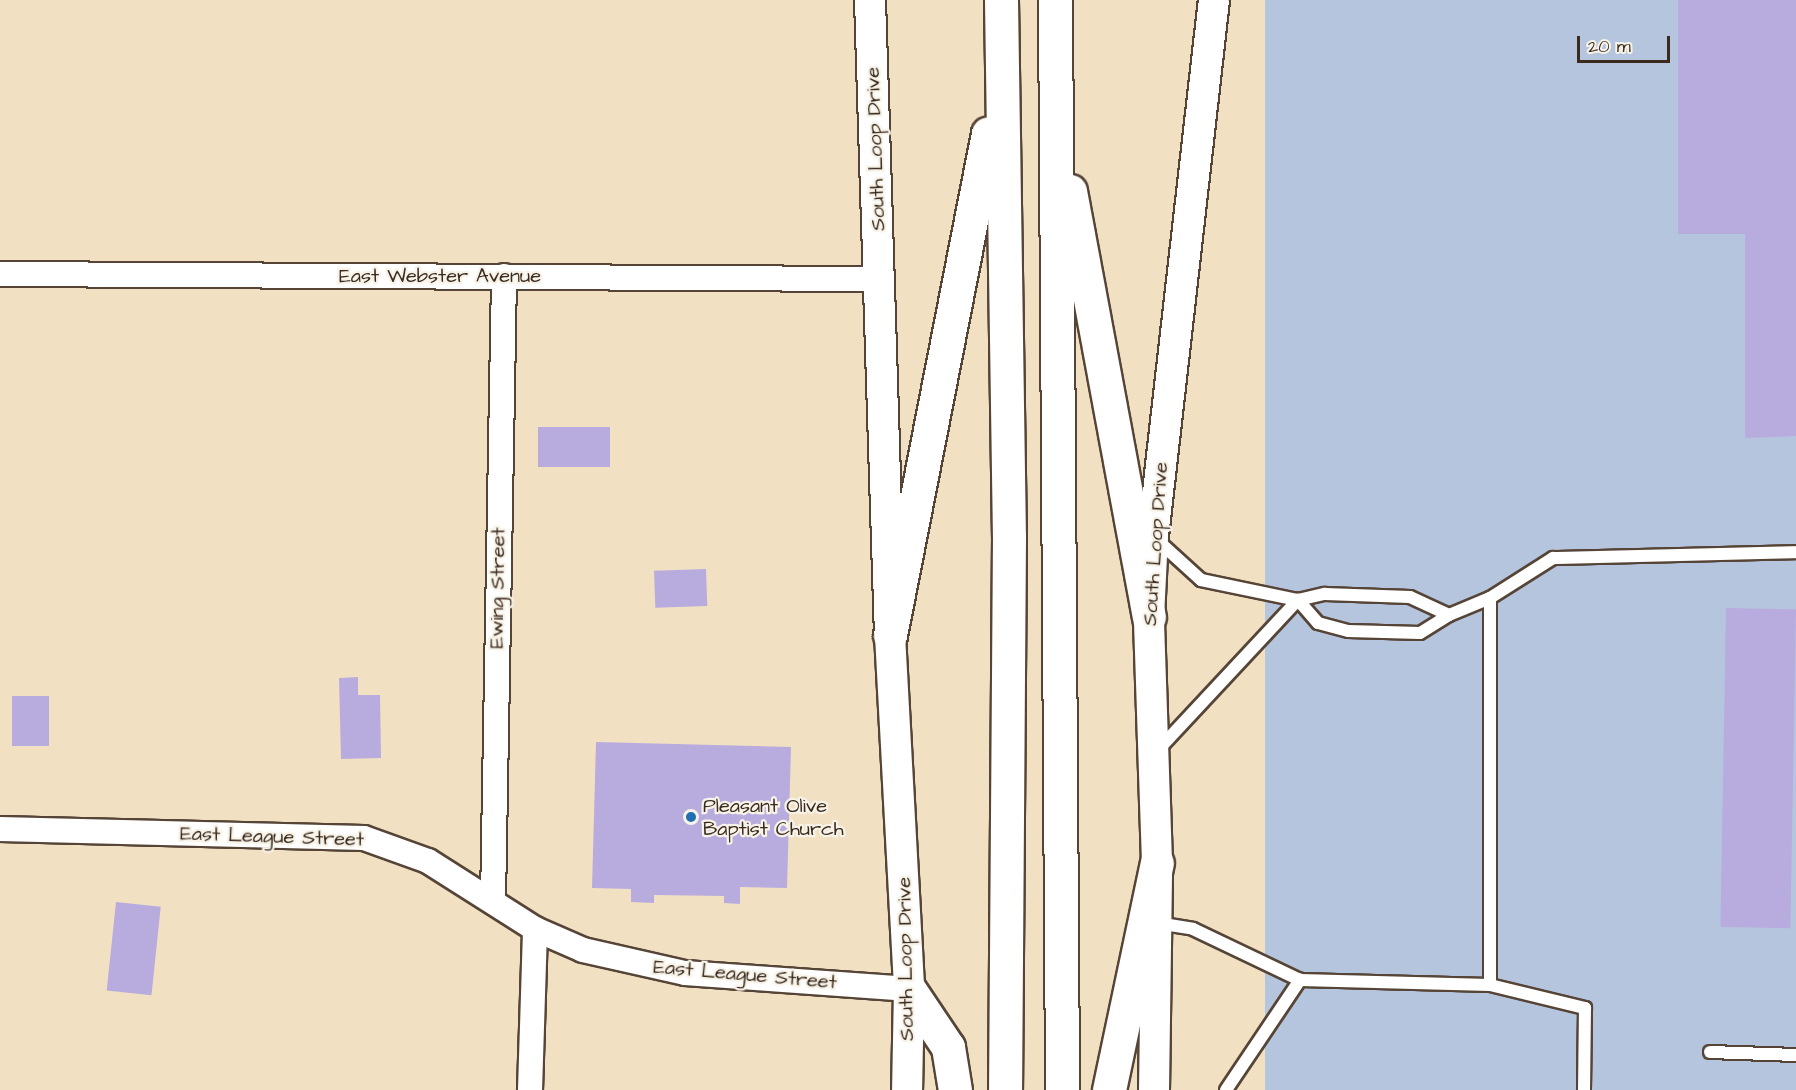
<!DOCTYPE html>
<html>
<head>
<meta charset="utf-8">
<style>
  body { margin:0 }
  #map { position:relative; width:1796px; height:1090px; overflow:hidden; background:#f1e0c2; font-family:"Architects Daughter",sans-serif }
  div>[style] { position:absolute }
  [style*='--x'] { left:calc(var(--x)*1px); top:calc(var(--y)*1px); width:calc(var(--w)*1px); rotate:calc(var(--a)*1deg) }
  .industrial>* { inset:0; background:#b6c5de; transform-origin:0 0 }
  .building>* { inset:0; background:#b8acde; transform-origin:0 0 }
  .roads { filter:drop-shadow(2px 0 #564537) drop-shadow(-2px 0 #564537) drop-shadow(0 2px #564537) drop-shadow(0 -2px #564537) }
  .service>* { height:12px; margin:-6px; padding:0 6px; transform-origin:6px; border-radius:6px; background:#fff }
  .minor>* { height:24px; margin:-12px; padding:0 12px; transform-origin:12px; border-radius:12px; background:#fff }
  .tertiary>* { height:30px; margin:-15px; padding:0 15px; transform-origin:15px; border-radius:15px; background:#fff }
  .motorway>* { height:33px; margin:-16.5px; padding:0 16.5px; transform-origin:16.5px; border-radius:16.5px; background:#fff }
  .dots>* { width:16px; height:16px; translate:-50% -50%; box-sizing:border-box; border:3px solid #f7f3e8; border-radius:50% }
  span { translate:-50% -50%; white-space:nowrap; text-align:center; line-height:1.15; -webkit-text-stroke:4.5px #f7f3e8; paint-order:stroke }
  .street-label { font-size:20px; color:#3b2a1e }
  .poi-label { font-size:20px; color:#3b2a1e }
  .left { translate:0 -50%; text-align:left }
  .scale { position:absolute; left:1577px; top:36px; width:93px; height:27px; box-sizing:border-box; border:3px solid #3b2a1e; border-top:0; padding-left:8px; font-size:18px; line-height:21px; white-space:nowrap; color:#3b2a1e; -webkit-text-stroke:4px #f7f3e8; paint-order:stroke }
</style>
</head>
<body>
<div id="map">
  <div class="industrial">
    <div style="left:1265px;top:0;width:531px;height:1090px"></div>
  </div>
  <div class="building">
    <div style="clip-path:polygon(1678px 0,1796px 0,1796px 436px,1745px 438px,1745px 234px,1678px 234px)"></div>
    <div style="left:610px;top:427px;width:40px;height:72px;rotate:90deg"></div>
    <div style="left:706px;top:569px;width:37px;height:52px;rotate:88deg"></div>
    <div style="left:1726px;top:608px;width:70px;height:319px;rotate:1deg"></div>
    <div style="clip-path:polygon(358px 677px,358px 695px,380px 695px,381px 758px,341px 759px,339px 678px)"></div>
    <div style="left:12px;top:696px;width:37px;height:50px"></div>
    <div style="clip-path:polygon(596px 742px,791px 747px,787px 888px,740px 887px,740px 904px,724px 903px,724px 896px,654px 895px,654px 903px,631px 902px,631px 889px,592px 888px)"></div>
    <div style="left:116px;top:902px;width:45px;height:89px;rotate:6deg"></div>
  </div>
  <div class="roads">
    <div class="service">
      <div style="--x:1156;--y:539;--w:61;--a:42.3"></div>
      <div style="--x:1201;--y:580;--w:99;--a:11.7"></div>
      <div style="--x:1298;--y:600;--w:28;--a:-13"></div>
      <div style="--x:1325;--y:594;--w:85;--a:2"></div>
      <div style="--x:1410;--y:597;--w:43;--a:24.8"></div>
      <div style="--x:1449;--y:615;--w:34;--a:148"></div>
      <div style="--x:1420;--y:633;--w:72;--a:-178.4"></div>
      <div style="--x:1348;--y:631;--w:31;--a:-165"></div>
      <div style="--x:1318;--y:623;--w:30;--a:-131"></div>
      <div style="--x:1490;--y:598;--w:75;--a:-32.4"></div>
      <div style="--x:1553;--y:558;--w:243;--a:-1.4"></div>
      <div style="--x:1449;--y:615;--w:44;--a:-22.5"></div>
      <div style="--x:1490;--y:598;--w:387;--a:90"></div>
      <div style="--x:1157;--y:751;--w:207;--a:-47"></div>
      <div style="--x:1157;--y:923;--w:36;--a:9"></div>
      <div style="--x:1193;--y:929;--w:119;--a:25.5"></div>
      <div style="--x:1710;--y:1052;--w:86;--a:2"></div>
      <div style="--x:1226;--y:1090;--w:133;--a:-56.1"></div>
      <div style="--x:1300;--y:980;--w:190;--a:1.5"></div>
      <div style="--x:1490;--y:985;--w:98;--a:13.6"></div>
      <div style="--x:1585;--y:1008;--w:82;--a:90.7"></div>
    </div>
    <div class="minor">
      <div style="--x:0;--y:274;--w:881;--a:0.33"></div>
      <div style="--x:0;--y:829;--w:364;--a:1.4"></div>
      <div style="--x:364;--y:838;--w:68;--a:19.8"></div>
      <div style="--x:428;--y:861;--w:127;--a:32.4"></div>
      <div style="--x:535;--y:929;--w:52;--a:23.6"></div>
      <div style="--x:583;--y:950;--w:105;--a:12.7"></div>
      <div style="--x:685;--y:973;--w:225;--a:4.1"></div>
      <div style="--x:493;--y:901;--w:625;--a:-88.99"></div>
      <div style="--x:530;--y:1090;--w:161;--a:-88.2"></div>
    </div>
    <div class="tertiary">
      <div style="--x:870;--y:0;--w:635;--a:88.2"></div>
      <div style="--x:890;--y:635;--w:355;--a:86.9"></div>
      <div style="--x:909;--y:989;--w:101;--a:91.1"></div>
      <div style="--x:1154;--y:1090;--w:227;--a:-89.2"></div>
      <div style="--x:1157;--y:863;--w:246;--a:-91.9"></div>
      <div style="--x:1149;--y:617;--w:81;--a:-87.2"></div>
      <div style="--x:1153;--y:536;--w:539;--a:-83.51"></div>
    </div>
    <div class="motorway">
      <div style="--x:1001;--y:0;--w:537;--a:89.15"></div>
      <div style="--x:1009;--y:537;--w:553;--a:90.41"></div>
      <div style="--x:1055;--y:0;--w:1090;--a:89.63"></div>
      <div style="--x:1070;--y:191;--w:433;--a:79.5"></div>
      <div style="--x:890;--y:635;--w:511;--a:-78.95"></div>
      <div style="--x:909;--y:989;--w:70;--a:56.1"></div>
      <div style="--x:948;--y:1047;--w:44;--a:80.8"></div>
      <div style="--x:1109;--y:1090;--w:232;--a:-78.1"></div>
    </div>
  </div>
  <div class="dots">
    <div style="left:691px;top:817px;background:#1f6fb2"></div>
  </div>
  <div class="street-label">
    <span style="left:876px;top:149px;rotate:-92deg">South Loop Drive</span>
    <span style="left:440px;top:276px">East Webster Avenue</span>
    <span style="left:1156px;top:544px;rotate:-86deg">South Loop Drive</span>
    <span style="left:498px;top:588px;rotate:-89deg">Ewing Street</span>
    <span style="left:272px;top:837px;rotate:2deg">East League Street</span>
    <span style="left:906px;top:959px;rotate:-91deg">South Loop Drive</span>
    <span style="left:745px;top:975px;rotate:5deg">East League Street</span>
  </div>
  <div class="poi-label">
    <span class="left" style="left:703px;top:818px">Pleasant Olive<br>Baptist Church</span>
  </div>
  <div class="scale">20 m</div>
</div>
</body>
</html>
